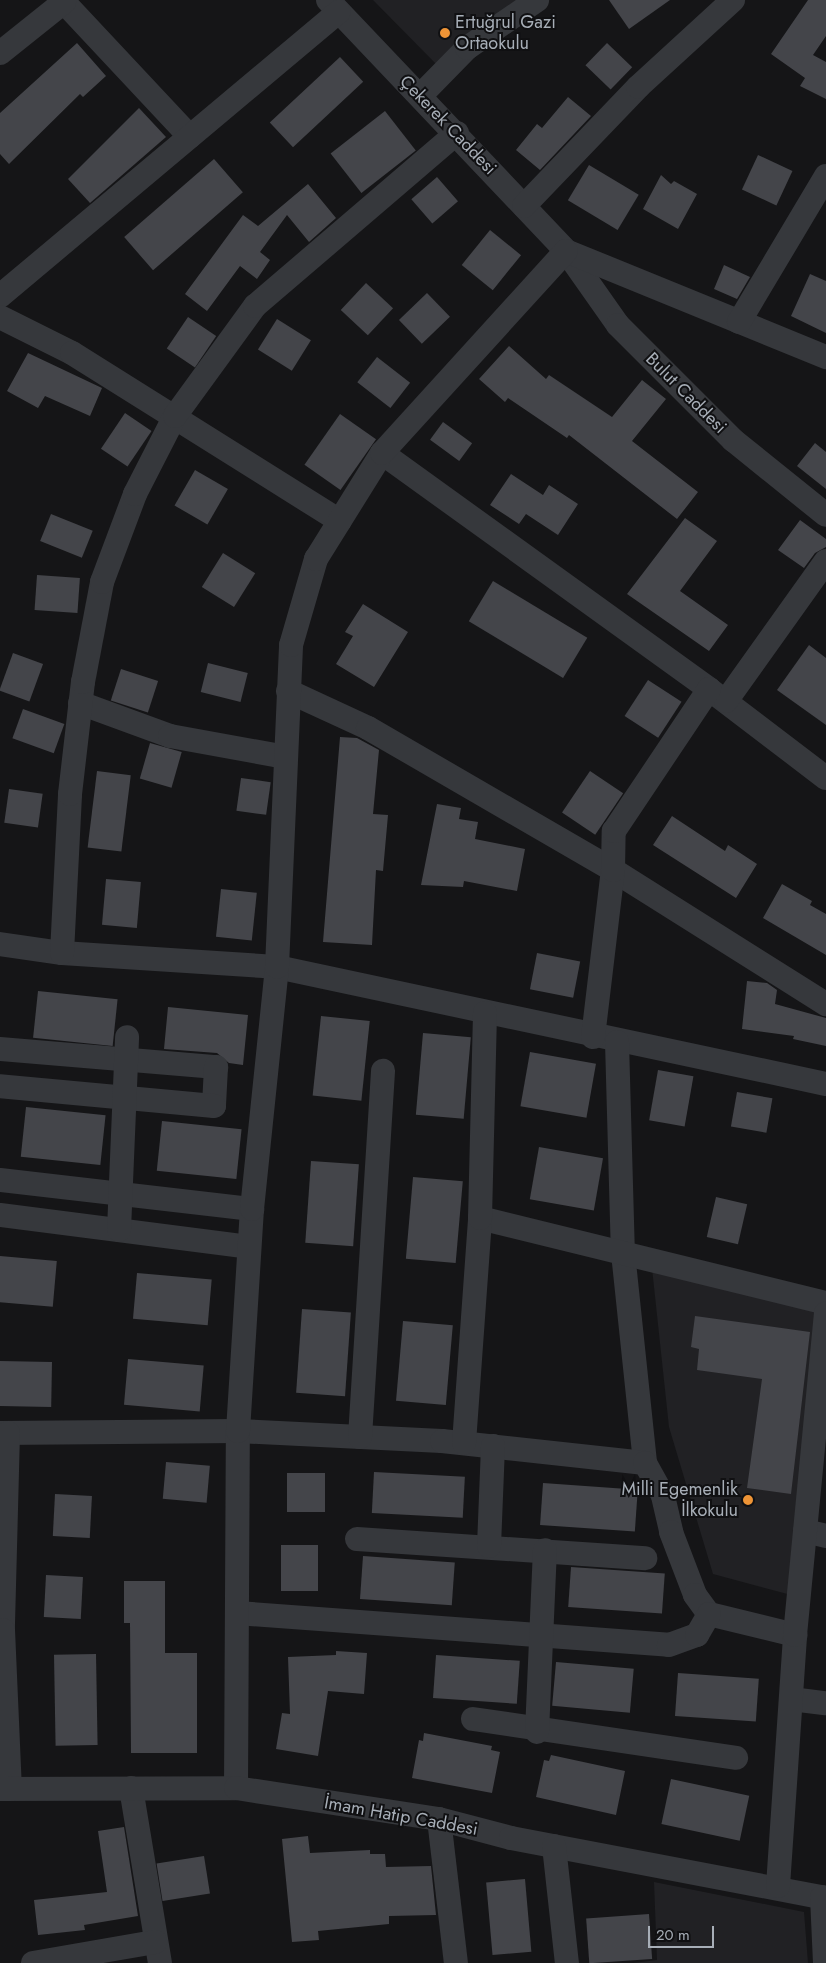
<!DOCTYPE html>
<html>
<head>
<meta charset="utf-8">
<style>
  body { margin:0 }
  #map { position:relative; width:826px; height:1963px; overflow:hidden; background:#151517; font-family:Jost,sans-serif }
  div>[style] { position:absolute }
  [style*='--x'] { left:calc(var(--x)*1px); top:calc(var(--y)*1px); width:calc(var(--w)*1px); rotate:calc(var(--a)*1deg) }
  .built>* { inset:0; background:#212124 }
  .building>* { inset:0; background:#44454a; transform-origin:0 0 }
  .minor>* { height:24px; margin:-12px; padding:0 12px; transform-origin:12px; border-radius:12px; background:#36383c }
  .dots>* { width:14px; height:14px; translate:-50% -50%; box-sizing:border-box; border:2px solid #101012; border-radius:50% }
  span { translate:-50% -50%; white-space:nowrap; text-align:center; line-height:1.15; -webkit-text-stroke:4px #101012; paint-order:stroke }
  .poi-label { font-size:18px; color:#a7aeb7 }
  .left { translate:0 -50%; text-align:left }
  .right { translate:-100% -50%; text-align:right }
  .street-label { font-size:18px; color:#a7aeb7 }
  .scale { position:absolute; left:648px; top:1926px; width:66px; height:22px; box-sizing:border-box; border:2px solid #a7aeb7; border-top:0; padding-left:6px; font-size:15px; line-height:18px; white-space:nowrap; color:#a7aeb7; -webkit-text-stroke:4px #101012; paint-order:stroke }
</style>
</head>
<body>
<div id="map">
  <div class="built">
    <div style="clip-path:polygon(373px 0,531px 0,438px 66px)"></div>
    <div style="clip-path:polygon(652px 1268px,824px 1311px,795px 1596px,713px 1574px,669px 1427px)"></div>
    <div style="clip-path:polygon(654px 1882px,804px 1912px,808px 1963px,633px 1963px,657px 1960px)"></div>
  </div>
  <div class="building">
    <div style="clip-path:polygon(609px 0,670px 0,629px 29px)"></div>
    <div style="clip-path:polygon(808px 0,826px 0,826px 36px,813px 55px,826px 62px,826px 99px,800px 86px,805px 78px,771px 54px)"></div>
    <div style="clip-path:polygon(77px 43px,106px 76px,83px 97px,80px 94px,9px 164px,0 154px,0 113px)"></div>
    <div style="left:607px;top:43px;width:35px;height:31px;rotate:44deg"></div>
    <div style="left:340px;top:57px;width:34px;height:96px;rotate:47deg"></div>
    <div style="clip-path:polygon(568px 97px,591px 116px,540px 170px,516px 150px,537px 124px,542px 128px)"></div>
    <div style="clip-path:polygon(139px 108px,166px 137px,90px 203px,68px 179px)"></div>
    <div style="left:385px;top:111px;width:50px;height:69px;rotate:52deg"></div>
    <div style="left:758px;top:155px;width:38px;height:38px;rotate:25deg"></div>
    <div style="left:214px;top:159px;width:44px;height:119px;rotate:49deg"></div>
    <div style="left:589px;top:165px;width:58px;height:41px;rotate:31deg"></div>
    <div style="clip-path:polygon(661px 175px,671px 184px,674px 181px,697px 194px,678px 229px,643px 209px)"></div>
    <div style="left:437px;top:177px;width:32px;height:34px;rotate:49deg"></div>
    <div style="clip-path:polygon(308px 184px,336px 218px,309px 242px,287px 215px,260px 252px,270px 260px,257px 279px,240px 266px,207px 311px,185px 294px,243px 215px,258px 226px)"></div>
    <div style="left:490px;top:230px;width:40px;height:45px;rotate:39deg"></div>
    <div style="clip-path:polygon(724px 265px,750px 277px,737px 299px,714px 289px)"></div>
    <div style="clip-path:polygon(810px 274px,826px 281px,826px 333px,791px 316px)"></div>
    <div style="left:366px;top:283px;width:37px;height:37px;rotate:43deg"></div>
    <div style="left:427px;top:293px;width:33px;height:39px;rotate:46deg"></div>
    <div style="left:188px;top:317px;width:34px;height:38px;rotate:34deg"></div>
    <div style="left:277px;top:319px;width:40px;height:36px;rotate:32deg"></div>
    <div style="clip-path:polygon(509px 346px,546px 379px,549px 375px,612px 417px,642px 380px,666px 399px,632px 441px,698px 492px,677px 519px,569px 435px,567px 438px,508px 398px,505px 402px,479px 379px)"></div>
    <div style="clip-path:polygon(28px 353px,102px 388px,90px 416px,45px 396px,38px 408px,7px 391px)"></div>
    <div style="left:377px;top:357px;width:42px;height:32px;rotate:38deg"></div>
    <div style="left:125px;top:413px;width:32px;height:43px;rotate:34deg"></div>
    <div style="left:340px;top:414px;width:44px;height:62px;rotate:35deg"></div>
    <div style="left:443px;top:422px;width:36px;height:22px;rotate:36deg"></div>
    <div style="clip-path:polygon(815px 443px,826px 452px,826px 489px,797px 466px)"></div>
    <div style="left:195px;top:470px;width:38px;height:41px;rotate:30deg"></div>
    <div style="clip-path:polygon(511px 474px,543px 495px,549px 485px,578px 504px,558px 535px,526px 514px,519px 524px,490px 505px)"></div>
    <div style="left:51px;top:514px;width:45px;height:29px;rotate:22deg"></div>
    <div style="clip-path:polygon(685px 518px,717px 541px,680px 591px,728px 625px,709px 651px,627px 594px)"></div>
    <div style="clip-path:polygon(800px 520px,826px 539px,826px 547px,815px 553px,804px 568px,778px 550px)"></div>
    <div style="left:223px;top:553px;width:38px;height:40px;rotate:32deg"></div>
    <div style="left:37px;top:575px;width:43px;height:35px;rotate:4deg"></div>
    <div style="left:493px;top:581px;width:110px;height:47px;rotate:31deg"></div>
    <div style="clip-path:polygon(363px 604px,408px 632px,374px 687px,336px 664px,353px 636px,345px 632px)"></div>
    <div style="clip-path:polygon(809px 645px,826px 658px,826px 725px,777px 690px)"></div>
    <div style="left:13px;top:653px;width:32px;height:40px;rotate:20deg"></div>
    <div style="left:208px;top:663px;width:41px;height:30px;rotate:14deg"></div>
    <div style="left:121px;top:669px;width:39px;height:33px;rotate:18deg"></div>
    <div style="left:648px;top:680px;width:40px;height:43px;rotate:33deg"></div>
    <div style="left:23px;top:709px;width:44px;height:31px;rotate:20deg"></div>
    <div style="clip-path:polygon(340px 737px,357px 738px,379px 750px,373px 814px,388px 815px,383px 871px,376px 870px,372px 945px,323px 942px)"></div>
    <div style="left:150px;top:743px;width:33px;height:37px;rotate:16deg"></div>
    <div style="left:97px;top:771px;width:34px;height:77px;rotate:7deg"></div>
    <div style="left:590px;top:771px;width:40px;height:50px;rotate:34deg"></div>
    <div style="left:241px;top:778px;width:30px;height:33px;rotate:8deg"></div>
    <div style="left:9px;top:789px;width:34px;height:34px;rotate:8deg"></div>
    <div style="clip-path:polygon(437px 804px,461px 808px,459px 819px,478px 822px,475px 839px,525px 849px,517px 891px,464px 881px,463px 887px,421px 885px)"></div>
    <div style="clip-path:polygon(672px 816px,725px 851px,728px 845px,757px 864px,736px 898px,653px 845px)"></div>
    <div style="left:106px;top:879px;width:35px;height:46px;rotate:5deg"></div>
    <div style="clip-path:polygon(782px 884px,812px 901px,810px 905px,826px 914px,826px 955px,763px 918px)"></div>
    <div style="left:221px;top:889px;width:36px;height:48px;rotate:6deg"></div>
    <div style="left:537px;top:953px;width:44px;height:37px;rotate:11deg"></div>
    <div style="clip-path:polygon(747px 981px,767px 983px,777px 990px,775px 1004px,826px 1018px,826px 1046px,793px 1039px,794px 1036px,742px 1029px)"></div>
    <div style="left:38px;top:991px;width:80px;height:47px;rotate:6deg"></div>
    <div style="clip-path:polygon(168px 1007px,248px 1015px,243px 1065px,229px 1063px,217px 1053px,164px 1049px)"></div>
    <div style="left:321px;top:1016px;width:49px;height:80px;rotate:6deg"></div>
    <div style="left:423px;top:1033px;width:48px;height:82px;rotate:5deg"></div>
    <div style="left:530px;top:1052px;width:67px;height:55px;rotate:10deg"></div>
    <div style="left:658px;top:1070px;width:36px;height:51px;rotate:10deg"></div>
    <div style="left:737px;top:1092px;width:36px;height:35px;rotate:10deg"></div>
    <div style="left:26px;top:1107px;width:80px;height:50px;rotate:6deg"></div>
    <div style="left:162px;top:1121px;width:80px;height:50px;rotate:6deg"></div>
    <div style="left:539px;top:1147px;width:65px;height:53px;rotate:10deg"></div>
    <div style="left:311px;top:1161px;width:48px;height:82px;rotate:4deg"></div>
    <div style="left:413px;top:1177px;width:50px;height:82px;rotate:5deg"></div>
    <div style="left:716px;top:1197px;width:32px;height:41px;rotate:13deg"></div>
    <div style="left:0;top:1256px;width:57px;height:46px;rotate:5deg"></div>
    <div style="left:137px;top:1273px;width:75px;height:46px;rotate:5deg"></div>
    <div style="left:302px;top:1309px;width:49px;height:84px;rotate:4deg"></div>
    <div style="clip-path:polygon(695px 1316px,810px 1332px,791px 1494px,747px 1488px,762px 1379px,697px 1370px,699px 1349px,691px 1347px)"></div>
    <div style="left:403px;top:1321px;width:50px;height:80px;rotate:5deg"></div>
    <div style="left:128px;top:1359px;width:76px;height:46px;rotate:5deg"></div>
    <div style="left:0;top:1361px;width:52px;height:45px;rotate:1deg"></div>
    <div style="left:166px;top:1462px;width:44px;height:37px;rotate:5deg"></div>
    <div style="left:374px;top:1472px;width:91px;height:41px;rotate:3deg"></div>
    <div style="left:287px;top:1473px;width:38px;height:39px"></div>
    <div style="left:543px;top:1483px;width:95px;height:42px;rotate:4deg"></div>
    <div style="left:55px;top:1494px;width:37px;height:42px;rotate:3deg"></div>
    <div style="left:281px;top:1545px;width:37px;height:46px"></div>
    <div style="left:363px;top:1556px;width:92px;height:43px;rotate:4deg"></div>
    <div style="left:571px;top:1567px;width:94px;height:40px;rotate:4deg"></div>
    <div style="left:46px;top:1575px;width:37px;height:42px;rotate:3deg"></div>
    <div style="clip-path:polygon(124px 1581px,165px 1581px,165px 1653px,197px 1653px,197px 1753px,131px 1753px,130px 1623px,124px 1623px)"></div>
    <div style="clip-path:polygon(336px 1651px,367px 1653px,364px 1694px,328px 1691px,318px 1756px,276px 1749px,282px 1713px,290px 1714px,288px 1657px,336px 1655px)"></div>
    <div style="left:96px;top:1654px;width:91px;height:42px;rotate:89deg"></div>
    <div style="left:436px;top:1655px;width:84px;height:43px;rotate:4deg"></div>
    <div style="left:556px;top:1662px;width:78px;height:44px;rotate:5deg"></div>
    <div style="left:678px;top:1673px;width:81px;height:43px;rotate:4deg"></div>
    <div style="clip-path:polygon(424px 1733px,492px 1746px,491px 1750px,500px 1752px,492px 1793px,412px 1778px,419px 1740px,423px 1741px)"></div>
    <div style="clip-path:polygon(551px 1755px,625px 1771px,616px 1815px,536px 1797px,544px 1760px,549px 1761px)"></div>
    <div style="left:671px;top:1779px;width:80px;height:46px;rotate:12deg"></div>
    <div style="clip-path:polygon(124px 1827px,138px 1916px,84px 1925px,85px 1930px,38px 1935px,34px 1900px,107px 1892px,98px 1831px)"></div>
    <div style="clip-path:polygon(308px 1836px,310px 1853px,370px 1850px,370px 1854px,385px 1854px,386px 1867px,431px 1866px,436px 1915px,389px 1916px,389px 1924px,318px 1931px,319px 1940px,292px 1942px,282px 1839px)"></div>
    <div style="left:204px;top:1856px;width:38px;height:48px;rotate:81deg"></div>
    <div style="left:525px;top:1879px;width:73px;height:39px;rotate:85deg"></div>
    <div style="left:649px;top:1914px;width:45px;height:63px;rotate:86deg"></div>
  </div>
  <div class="minor">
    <div style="--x:62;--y:0;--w:187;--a:46.9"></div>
    <div style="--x:328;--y:0;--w:346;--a:46.5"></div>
    <div style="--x:566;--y:251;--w:90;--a:54.9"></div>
    <div style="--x:618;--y:325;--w:163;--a:45"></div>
    <div style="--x:733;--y:440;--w:119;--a:38.9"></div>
    <div style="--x:0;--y:53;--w:82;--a:-38.6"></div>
    <div style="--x:420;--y:96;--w:67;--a:-45.6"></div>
    <div style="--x:467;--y:48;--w:85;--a:-34.4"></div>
    <div style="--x:524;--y:206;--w:165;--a:-46.2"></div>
    <div style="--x:638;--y:87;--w:129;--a:-42.5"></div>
    <div style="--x:566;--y:251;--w:281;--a:22.2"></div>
    <div style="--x:0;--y:296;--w:442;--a:-40"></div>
    <div style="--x:0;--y:317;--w:80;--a:26.6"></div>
    <div style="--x:72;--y:353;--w:316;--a:32.1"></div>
    <div style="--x:739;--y:322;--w:170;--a:-59.2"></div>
    <div style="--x:382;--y:453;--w:403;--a:35.8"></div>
    <div style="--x:709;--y:689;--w:147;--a:37.3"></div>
    <div style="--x:288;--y:691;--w:88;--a:24.8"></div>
    <div style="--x:368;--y:728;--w:283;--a:30.1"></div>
    <div style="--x:613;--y:870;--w:252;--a:32.2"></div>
    <div style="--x:726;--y:701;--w:172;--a:-54.5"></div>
    <div style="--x:80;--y:703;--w:96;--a:20.1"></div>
    <div style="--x:170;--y:736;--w:117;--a:10.3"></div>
    <div style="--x:0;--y:944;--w:63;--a:8.3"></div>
    <div style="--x:62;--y:953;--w:215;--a:3.7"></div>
    <div style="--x:277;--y:967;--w:561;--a:12.03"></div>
    <div style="--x:62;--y:953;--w:159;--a:-87.1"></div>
    <div style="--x:70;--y:794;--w:113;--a:-83.4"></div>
    <div style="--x:83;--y:682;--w:102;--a:-79.2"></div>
    <div style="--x:102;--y:582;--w:94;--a:-69.4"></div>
    <div style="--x:135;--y:494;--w:88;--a:-62.9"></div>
    <div style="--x:175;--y:416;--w:136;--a:-54"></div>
    <div style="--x:255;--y:306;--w:266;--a:-40.6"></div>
    <div style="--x:593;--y:1037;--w:168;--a:-83.2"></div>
    <div style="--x:613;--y:870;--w:39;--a:-89"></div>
    <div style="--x:614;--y:831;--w:171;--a:-56.2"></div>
    <div style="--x:617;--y:1042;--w:211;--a:88.4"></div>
    <div style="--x:623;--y:1253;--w:211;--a:84"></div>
    <div style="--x:0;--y:1049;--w:217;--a:4.8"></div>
    <div style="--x:216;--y:1067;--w:39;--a:93"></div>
    <div style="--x:214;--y:1106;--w:215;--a:-174.7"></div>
    <div style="--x:0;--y:1180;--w:254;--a:6.6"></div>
    <div style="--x:0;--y:1215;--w:251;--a:7.3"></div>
    <div style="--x:480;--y:1218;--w:356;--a:13.8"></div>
    <div style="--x:119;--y:1230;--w:193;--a:-87.6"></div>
    <div style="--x:0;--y:1433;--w:238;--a:-0.5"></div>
    <div style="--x:238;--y:1431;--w:204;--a:2.8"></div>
    <div style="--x:442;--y:1441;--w:204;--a:6.2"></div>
    <div style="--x:645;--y:1463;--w:38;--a:61"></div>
    <div style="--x:663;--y:1496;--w:37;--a:77"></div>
    <div style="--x:671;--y:1532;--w:67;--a:69.1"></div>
    <div style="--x:695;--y:1595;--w:24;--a:54"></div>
    <div style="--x:709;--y:1614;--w:89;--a:13.7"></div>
    <div style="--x:8;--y:1433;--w:197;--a:91.5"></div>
    <div style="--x:3;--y:1630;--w:159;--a:87.5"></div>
    <div style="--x:360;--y:1437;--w:367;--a:-86.4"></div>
    <div style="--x:464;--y:1443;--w:226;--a:-85.9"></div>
    <div style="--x:480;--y:1218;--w:205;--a:-88.6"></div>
    <div style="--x:805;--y:1531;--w:22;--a:13"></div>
    <div style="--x:357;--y:1539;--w:289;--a:3.8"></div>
    <div style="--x:489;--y:1546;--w:100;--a:-87.7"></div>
    <div style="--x:237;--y:1613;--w:433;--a:4.2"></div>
    <div style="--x:669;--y:1645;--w:30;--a:-20"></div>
    <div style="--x:697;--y:1635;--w:24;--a:-60"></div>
    <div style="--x:791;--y:1699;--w:35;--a:7"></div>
    <div style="--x:473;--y:1719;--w:266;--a:8.4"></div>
    <div style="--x:537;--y:1732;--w:182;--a:-87.5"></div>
    <div style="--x:131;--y:1788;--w:177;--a:80.6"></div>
    <div style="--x:236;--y:1788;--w:357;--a:-89.7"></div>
    <div style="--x:238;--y:1431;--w:222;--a:-86.4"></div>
    <div style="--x:252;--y:1209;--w:243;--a:-84.1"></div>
    <div style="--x:277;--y:967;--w:322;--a:-87.5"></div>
    <div style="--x:291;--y:645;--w:90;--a:-73.8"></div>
    <div style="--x:316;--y:559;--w:125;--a:-58.1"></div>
    <div style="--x:382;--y:453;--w:273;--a:-47.7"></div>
    <div style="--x:0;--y:1789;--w:236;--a:-0.2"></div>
    <div style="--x:236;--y:1788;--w:205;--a:8.7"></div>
    <div style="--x:439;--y:1819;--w:74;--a:14.8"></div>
    <div style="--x:511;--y:1838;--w:321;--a:10.8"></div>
    <div style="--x:439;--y:1819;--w:145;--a:83.3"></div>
    <div style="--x:554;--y:1846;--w:118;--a:83.7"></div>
    <div style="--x:778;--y:1886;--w:252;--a:-86.1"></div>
    <div style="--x:795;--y:1635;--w:323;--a:-84.5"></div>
    <div style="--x:822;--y:1897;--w:66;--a:87.4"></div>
    <div style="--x:33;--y:1963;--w:124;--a:-9.8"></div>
  </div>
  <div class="dots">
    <div style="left:445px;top:33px;background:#ee9436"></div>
    <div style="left:748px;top:1500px;background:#ee9436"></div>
  </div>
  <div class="poi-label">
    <span class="left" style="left:455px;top:33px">Ertuğrul Gazi<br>Ortaokulu</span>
    <span class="right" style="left:738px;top:1500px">Milli Egemenlik<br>İlkokulu</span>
  </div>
  <div class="street-label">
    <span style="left:448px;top:125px;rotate:46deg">Çekerek Caddesi</span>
    <span style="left:686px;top:393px;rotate:45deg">Bulut Caddesi</span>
    <span style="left:401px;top:1816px;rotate:10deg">İmam Hatip Caddesi</span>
  </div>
  <div class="scale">20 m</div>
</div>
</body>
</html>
